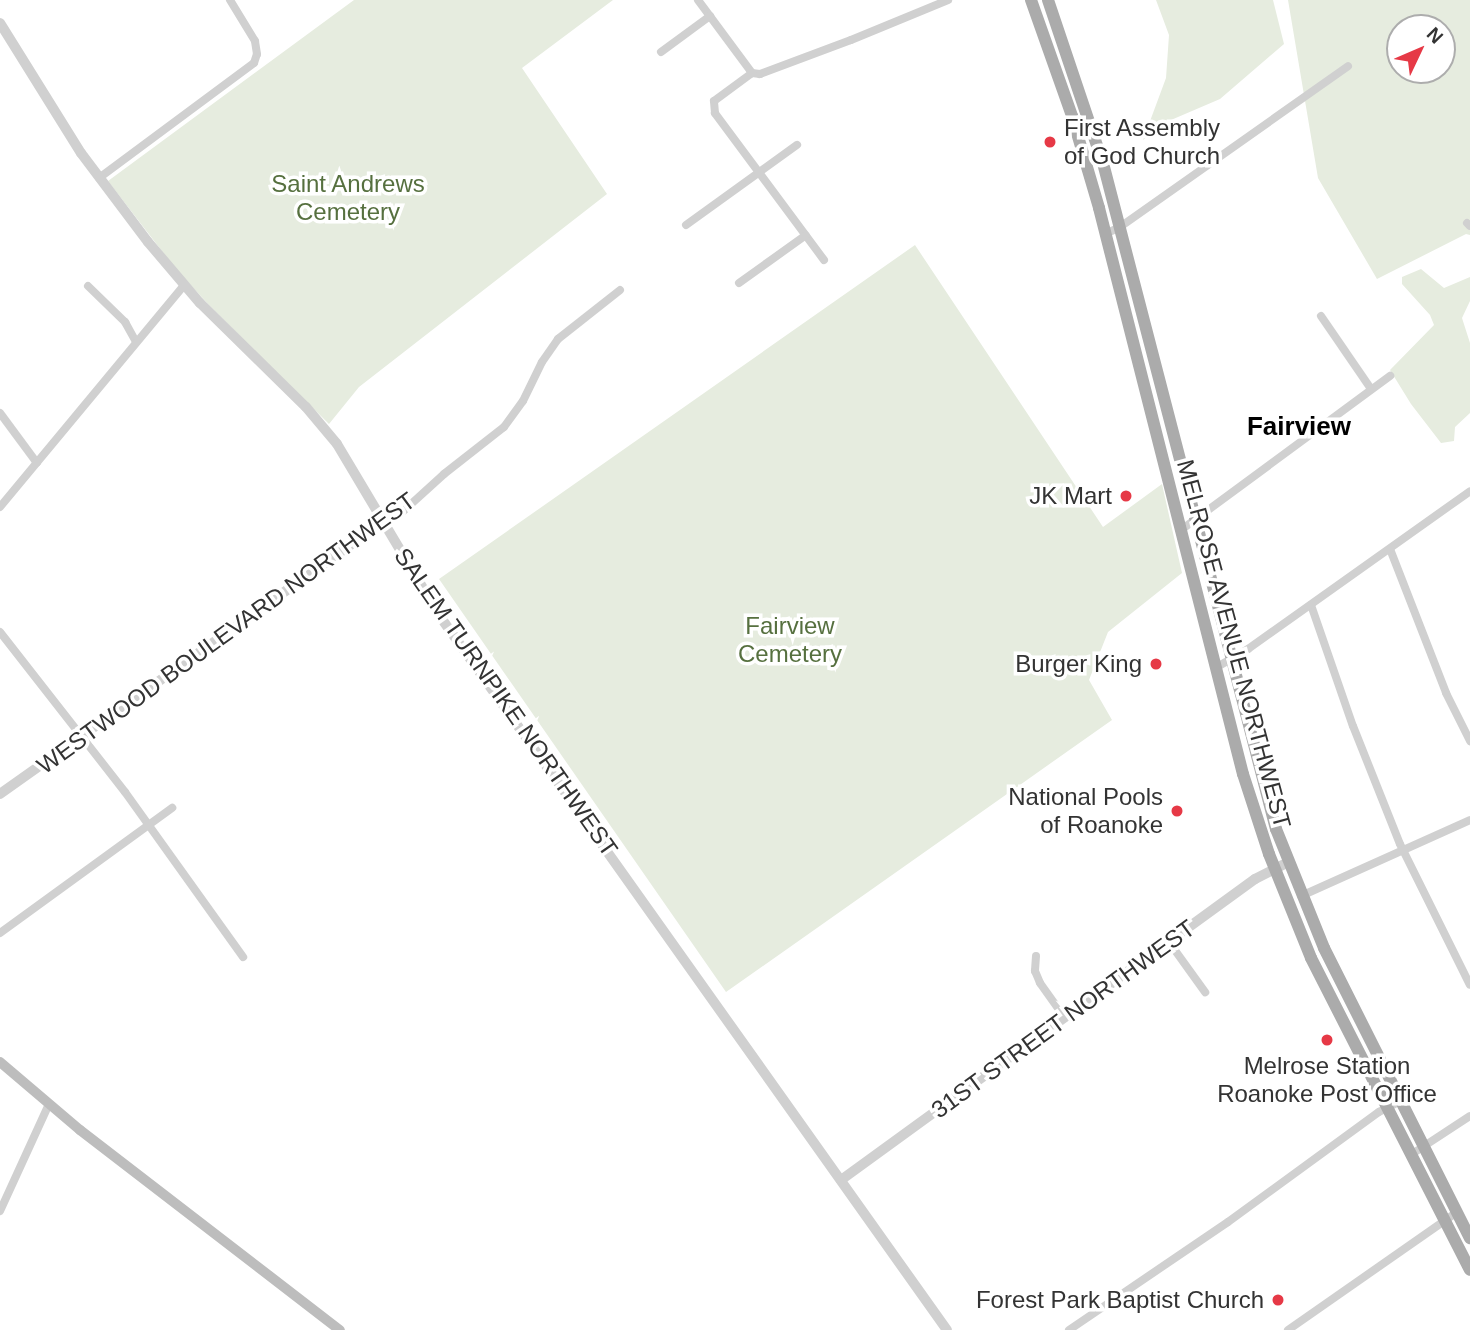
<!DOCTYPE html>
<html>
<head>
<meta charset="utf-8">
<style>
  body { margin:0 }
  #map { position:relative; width:1470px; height:1330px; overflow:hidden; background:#fff; font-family:Arial,sans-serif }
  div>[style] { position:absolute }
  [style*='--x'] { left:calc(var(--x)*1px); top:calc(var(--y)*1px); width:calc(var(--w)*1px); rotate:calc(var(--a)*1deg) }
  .green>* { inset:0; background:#e6ecdf }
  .minor>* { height:8px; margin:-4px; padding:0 4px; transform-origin:4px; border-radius:4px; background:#d0d0d0 }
  .tertiary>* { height:10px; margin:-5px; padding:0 5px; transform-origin:5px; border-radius:5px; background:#d0d0d0 }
  .secondary>* { height:10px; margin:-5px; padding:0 5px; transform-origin:5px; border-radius:5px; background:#bdbdbd }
  .primary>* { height:12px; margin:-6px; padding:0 6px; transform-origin:6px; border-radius:6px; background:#ababab }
  .dots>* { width:19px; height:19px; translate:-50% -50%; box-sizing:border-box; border:4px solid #fff; border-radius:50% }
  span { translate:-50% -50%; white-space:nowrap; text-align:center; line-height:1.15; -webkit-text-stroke:7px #fff; paint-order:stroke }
  .poi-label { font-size:24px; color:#333 }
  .left { translate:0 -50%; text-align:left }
  .right { translate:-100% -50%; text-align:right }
  .park-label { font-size:24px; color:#56703f }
  .street-label { font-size:24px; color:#333 }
  .neighbourhood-label { font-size:26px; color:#000; font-weight:700 }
  .north { position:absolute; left:1386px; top:14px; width:70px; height:70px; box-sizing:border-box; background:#fff; border:2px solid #adadad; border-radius:50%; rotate:46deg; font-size:19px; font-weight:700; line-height:28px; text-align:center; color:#333 }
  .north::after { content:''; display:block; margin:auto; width:24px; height:32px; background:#e63946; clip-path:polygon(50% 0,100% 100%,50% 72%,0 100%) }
</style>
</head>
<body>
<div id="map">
  <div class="green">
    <div style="clip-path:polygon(354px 0,613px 0,522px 68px,607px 194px,359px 387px,329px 424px,209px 305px,175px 268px,108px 181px)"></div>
    <div style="clip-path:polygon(1156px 0,1273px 0,1284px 44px,1220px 99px,1164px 123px,1143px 140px,1166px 78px,1169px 35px)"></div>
    <div style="clip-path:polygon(evenodd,1288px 0,1470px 0,1470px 235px,1466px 234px,1377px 279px,1318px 178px,1288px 0,1400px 28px,1442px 28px,1442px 70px,1400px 70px,1400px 28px)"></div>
    <div style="clip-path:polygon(915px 245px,1103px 527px,1162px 484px,1182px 573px,1108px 632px,1089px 680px,1112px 720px,726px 992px,439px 579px)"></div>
    <div style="clip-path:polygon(1421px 269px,1444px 288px,1470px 277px,1470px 301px,1462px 318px,1470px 343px,1470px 413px,1455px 427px,1454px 441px,1441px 443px,1411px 404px,1390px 370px,1434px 325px,1430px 315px,1402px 284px,1402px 277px)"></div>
  </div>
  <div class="minor">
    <div style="--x:698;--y:0;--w:91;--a:53.5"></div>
    <div style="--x:661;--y:52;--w:61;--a:-36.3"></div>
    <div style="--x:99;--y:178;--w:193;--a:-36.6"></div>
    <div style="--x:254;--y:63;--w:9;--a:-72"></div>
    <div style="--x:257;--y:54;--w:13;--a:-99"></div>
    <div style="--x:255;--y:41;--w:48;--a:-121.4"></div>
    <div style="--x:1467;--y:223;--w:4;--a:45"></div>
    <div style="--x:686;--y:225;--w:137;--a:-35.8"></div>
    <div style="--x:1105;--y:234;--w:17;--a:-25"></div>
    <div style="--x:1120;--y:227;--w:279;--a:-35.2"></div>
    <div style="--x:824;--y:260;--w:183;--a:-126.6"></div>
    <div style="--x:715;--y:113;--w:12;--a:-95"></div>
    <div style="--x:714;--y:101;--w:47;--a:-36.4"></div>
    <div style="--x:752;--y:73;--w:8;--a:7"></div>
    <div style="--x:760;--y:74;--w:97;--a:-20.5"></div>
    <div style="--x:851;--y:40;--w:105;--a:-22.4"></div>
    <div style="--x:739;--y:283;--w:82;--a:-35.6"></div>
    <div style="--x:88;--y:286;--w:52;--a:44.2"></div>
    <div style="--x:125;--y:322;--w:23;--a:61"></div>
    <div style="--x:1321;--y:316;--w:88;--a:55.6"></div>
    <div style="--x:0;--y:413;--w:62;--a:53.5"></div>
    <div style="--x:0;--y:507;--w:288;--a:-50.3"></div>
    <div style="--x:383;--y:522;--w:17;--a:-24"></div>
    <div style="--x:399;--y:515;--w:61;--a:-42.3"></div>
    <div style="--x:444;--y:474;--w:76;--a:-38.1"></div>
    <div style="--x:504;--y:427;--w:32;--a:-54"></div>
    <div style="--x:523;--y:401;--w:43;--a:-64"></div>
    <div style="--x:542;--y:362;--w:28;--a:-55"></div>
    <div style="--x:558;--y:339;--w:79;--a:-38.3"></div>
    <div style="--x:1181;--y:530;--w:260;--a:-36.4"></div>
    <div style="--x:1390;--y:549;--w:155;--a:68.7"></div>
    <div style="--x:1446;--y:693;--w:54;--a:63.4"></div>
    <div style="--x:1311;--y:605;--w:128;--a:70.9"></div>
    <div style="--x:1353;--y:726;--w:127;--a:68.3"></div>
    <div style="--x:1400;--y:844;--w:157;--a:63.6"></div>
    <div style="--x:0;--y:632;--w:203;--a:52"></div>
    <div style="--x:125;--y:792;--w:203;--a:54.4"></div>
    <div style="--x:1217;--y:667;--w:36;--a:-30"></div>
    <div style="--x:1248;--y:649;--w:272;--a:-35.4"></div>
    <div style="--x:1301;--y:896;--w:185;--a:-24.2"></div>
    <div style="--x:0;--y:933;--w:213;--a:-36"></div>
    <div style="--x:1169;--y:942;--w:62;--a:54.2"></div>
    <div style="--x:1036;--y:956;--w:15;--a:94"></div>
    <div style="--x:1035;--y:971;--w:13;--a:67"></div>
    <div style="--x:1040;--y:983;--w:43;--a:54.5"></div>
    <div style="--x:1412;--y:1154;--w:69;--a:-33.2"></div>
    <div style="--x:0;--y:1211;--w:118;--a:-65.4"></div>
    <div style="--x:1069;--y:1330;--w:192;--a:-34.2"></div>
    <div style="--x:1228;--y:1222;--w:187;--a:-36.1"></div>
    <div style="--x:1379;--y:1112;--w:25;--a:-27"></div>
    <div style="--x:1288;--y:1330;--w:206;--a:-34.9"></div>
  </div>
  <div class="tertiary">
    <div style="--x:0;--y:23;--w:153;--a:58.1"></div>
    <div style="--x:81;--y:153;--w:111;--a:53"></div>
    <div style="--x:148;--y:242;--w:80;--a:49.6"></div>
    <div style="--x:200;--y:303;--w:148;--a:44.5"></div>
    <div style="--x:306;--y:407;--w:48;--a:50"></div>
    <div style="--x:337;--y:444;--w:199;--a:59.2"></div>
    <div style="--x:439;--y:615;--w:877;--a:54.61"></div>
    <div style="--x:0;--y:794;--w:470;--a:-35.4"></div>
    <div style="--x:841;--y:1180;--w:512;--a:-36.02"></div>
    <div style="--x:1255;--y:879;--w:37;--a:-27"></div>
  </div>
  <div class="secondary">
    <div style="--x:0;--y:1062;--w:105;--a:40.4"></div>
    <div style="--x:80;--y:1130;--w:328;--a:37.6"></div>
  </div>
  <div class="primary">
    <div style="--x:1031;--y:0;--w:123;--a:70.5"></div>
    <div style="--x:1072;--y:116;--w:96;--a:73.6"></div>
    <div style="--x:1099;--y:208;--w:584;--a:75.73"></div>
    <div style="--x:1243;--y:774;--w:84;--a:72"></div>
    <div style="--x:1269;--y:854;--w:112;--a:68"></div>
    <div style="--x:1311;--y:958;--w:350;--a:63"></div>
    <div style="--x:1048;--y:0;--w:172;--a:71.4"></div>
    <div style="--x:1103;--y:163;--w:688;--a:75.44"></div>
    <div style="--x:1276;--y:829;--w:128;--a:68"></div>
    <div style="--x:1324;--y:948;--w:325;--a:63.3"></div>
  </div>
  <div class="dots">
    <div style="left:1050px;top:142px;background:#e63946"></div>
    <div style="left:1126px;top:496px;background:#e63946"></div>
    <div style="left:1156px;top:664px;background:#e63946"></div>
    <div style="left:1177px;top:811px;background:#e63946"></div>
    <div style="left:1327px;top:1040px;background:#e63946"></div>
    <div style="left:1278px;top:1300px;background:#e63946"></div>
  </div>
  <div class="poi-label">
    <span class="left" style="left:1064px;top:142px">First Assembly<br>of God Church</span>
    <span class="right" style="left:1112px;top:496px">JK Mart</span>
    <span class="right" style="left:1142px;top:664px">Burger King</span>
    <span class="right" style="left:1163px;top:811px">National Pools<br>of Roanoke</span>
    <span style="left:1327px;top:1080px">Melrose Station<br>Roanoke Post Office</span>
    <span class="right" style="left:1264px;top:1300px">Forest Park Baptist Church</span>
  </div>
  <div class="park-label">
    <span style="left:348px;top:198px">Saint Andrews<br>Cemetery</span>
    <span style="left:790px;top:640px">Fairview<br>Cemetery</span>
  </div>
  <div class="street-label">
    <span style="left:226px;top:633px;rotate:-36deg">WESTWOOD BOULEVARD NORTHWEST</span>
    <span style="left:1234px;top:644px;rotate:75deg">MELROSE AVENUE NORTHWEST</span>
    <span style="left:506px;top:702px;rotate:55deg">SALEM TURNPIKE NORTHWEST</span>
    <span style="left:1063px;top:1019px;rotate:-36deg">31ST STREET NORTHWEST</span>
  </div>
  <div class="neighbourhood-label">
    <span style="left:1299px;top:427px">Fairview</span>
  </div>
  <div class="north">N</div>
</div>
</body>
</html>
